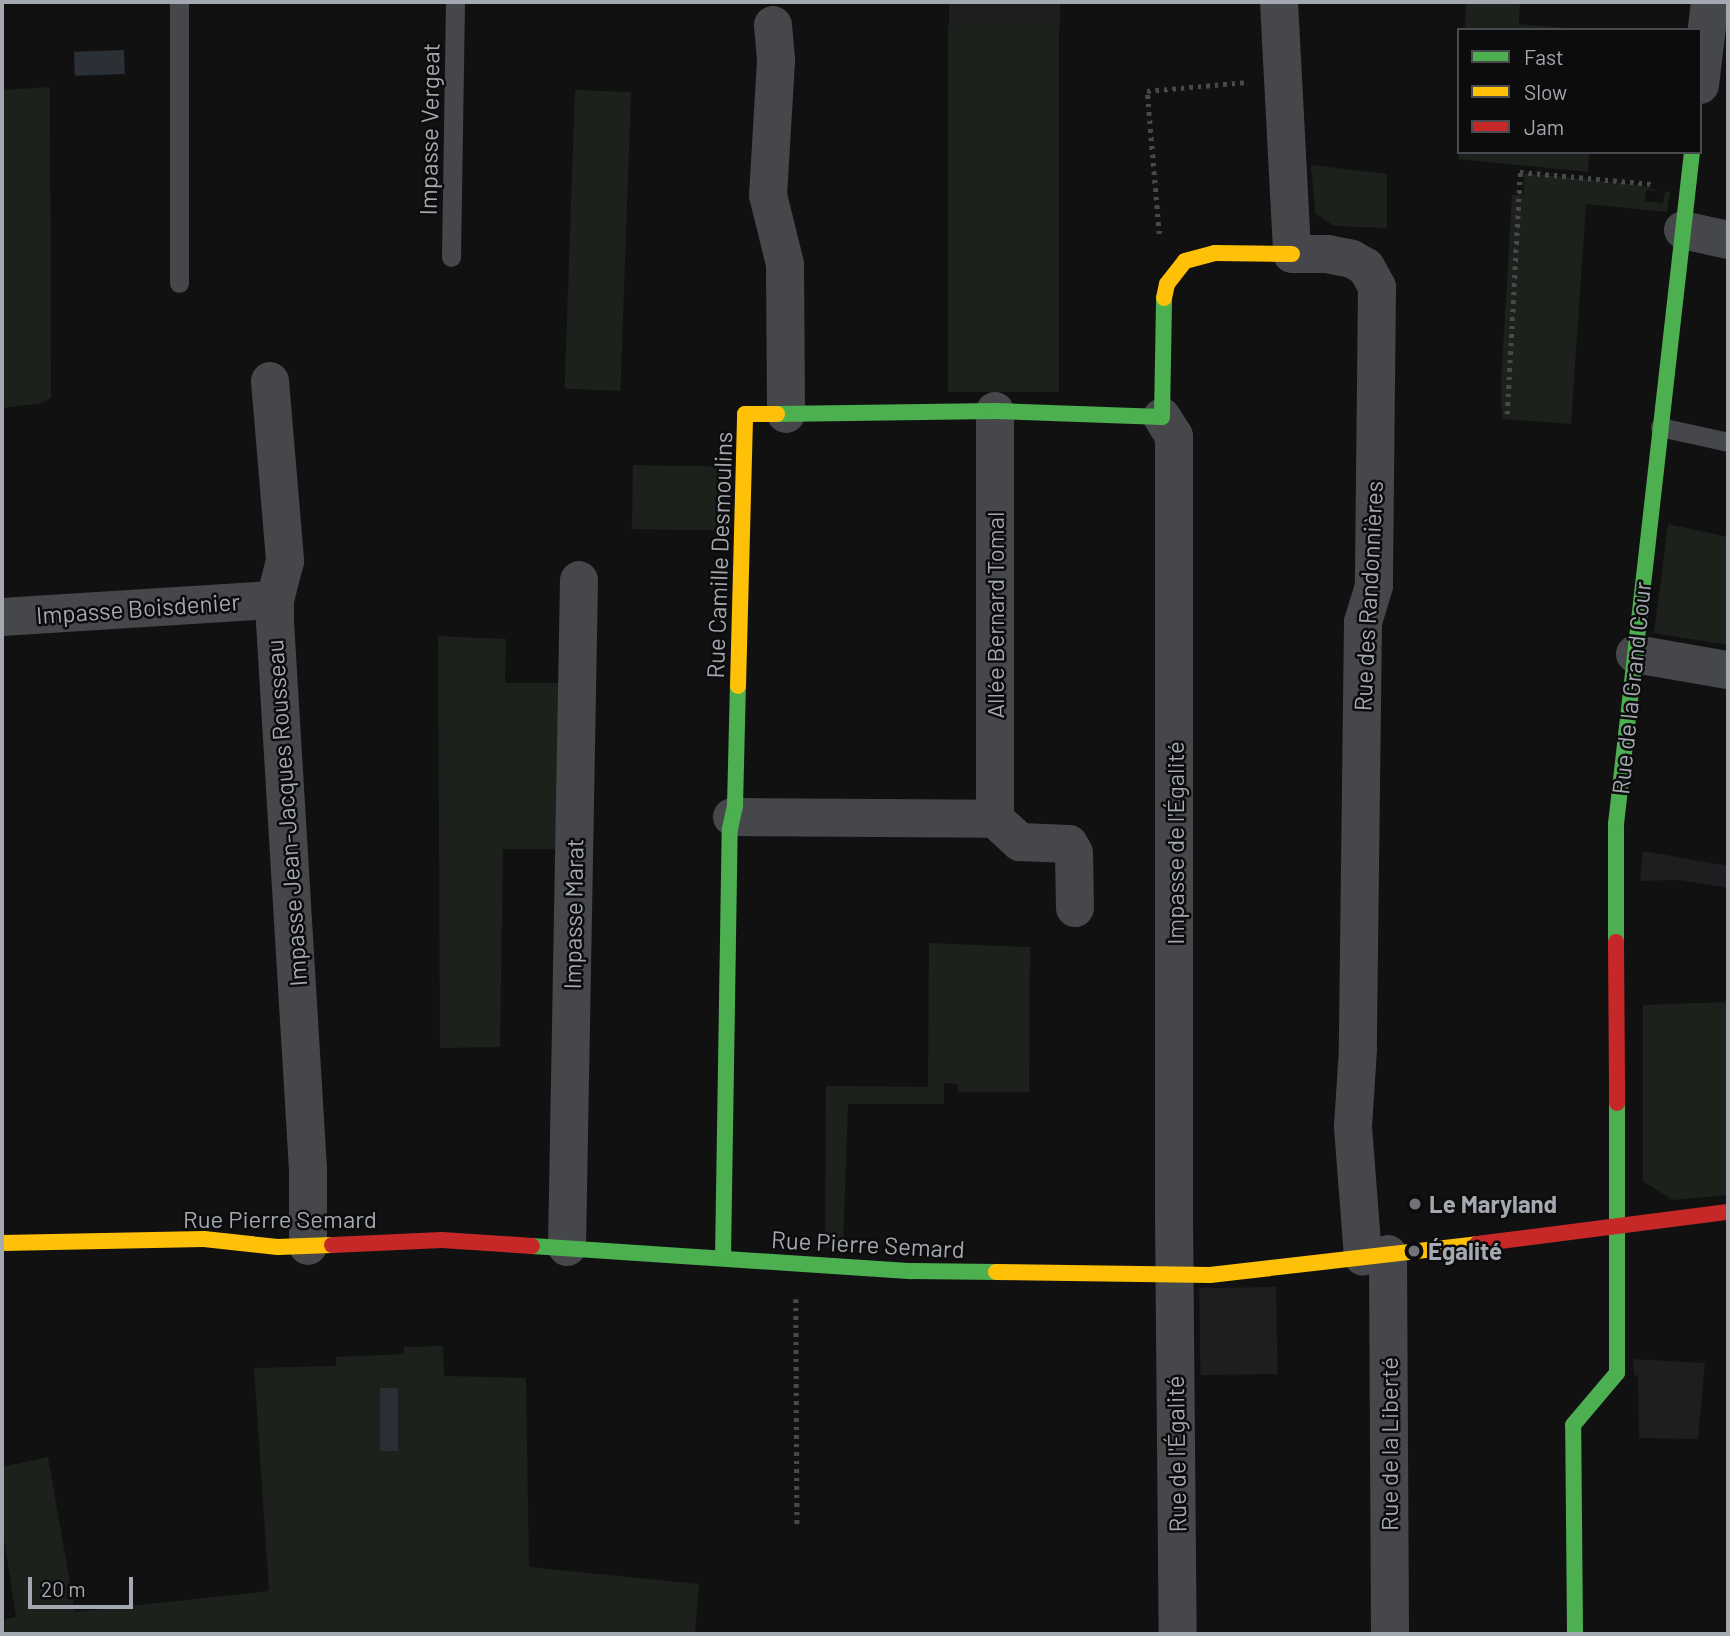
<!DOCTYPE html>
<html>
<head>
<meta charset="utf-8">
<style>
  body { margin:0 }
  #map { position:relative; width:1730px; height:1636px; overflow:hidden; background:#111112; font-family:Barlow,sans-serif }
  div>[style] { position:absolute }
  [style*='--x'] { left:calc(var(--x)*1px); top:calc(var(--y)*1px); width:calc(var(--w)*1px); rotate:calc(var(--a)*1deg) }
  .built>* { inset:0; background:#1e1e20; transform-origin:0 0 }
  .green>* { inset:0; background:#1c211c; transform-origin:0 0 }
  .water>* { inset:0; background:#2a3035; transform-origin:0 0 }
  .path>* { height:4.5px; margin-top:-2.25px; transform-origin:0; background:repeating-linear-gradient(90deg,#48494b 0 3.5px,transparent 0 8.5px) }
  .lane>* { height:19px; margin:-9.5px; padding:0 9.5px; transform-origin:9.5px; border-radius:9.5px; background:#46474a }
  .street>* { height:38px; margin:-19px; padding:0 19px; transform-origin:19px; border-radius:19px; background:#46474a }
  .fast>* { height:16px; margin:-8px; padding:0 8px; transform-origin:8px; border-radius:8px; background:#4caf50 }
  .slow>* { height:16px; margin:-8px; padding:0 8px; transform-origin:8px; border-radius:8px; background:#ffc107 }
  .jam>* { height:16px; margin:-8px; padding:0 8px; transform-origin:8px; border-radius:8px; background:#c62828 }
  .dots>* { width:19px; height:19px; translate:-50% -50%; box-sizing:border-box; border:4px solid #0c0c0d; border-radius:50% }
  span { translate:-50% -50%; white-space:nowrap; text-align:center; line-height:1.15; -webkit-text-stroke:5px #0c0c0d; paint-order:stroke }
  .street-label { font-size:24px; color:#a4a8b1 }
  .poi-label { font-size:24px; color:#a4a8b1; font-weight:700 }
  .left { translate:0 -50%; text-align:left }
  .frame { position:absolute; inset:0; border:4px solid #a4a8b1; pointer-events:none }
  .legend { position:absolute; left:1457px; top:28px; width:245px; height:126px; box-sizing:border-box; background:#0c0c0d; border:2px solid #494a4f; margin:0; padding:9px 12px; list-style:none; font-size:21px; color:#a4a8b1 }
  .legend li { display:flex; align-items:center; gap:14px; height:35px }
  .legend b { width:35px; border:2px solid #494a4f }
  .scale { position:absolute; left:28px; top:1577px; width:105px; height:32px; box-sizing:border-box; border:4px solid #a4a8b1; border-top:0; padding-left:9px; font-size:21px; line-height:24px; white-space:nowrap; color:#a4a8b1; -webkit-text-stroke:5px #0c0c0d; paint-order:stroke }
</style>
</head>
<body>
<div id="map">
  <div class="built">
    <div style="left:949px;top:2px;width:111px;height:24px"></div>
    <div style="clip-path:polygon(1643px 851px,1728px 866px,1728px 888px,1680px 880px,1640px 881px)"></div>
    <div style="left:1276px;top:1287px;width:87px;height:77px;rotate:89deg"></div>
    <div style="clip-path:polygon(1633px 1359px,1705px 1363px,1698px 1439px,1639px 1438px,1638px 1376px,1634px 1375px)"></div>
  </div>
  <div class="green">
    <div style="clip-path:polygon(1466px 2px,1520px 2px,1519px 24px,1590px 30px,1465px 30px)"></div>
    <div style="left:948px;top:26px;width:111px;height:366px"></div>
    <div style="clip-path:polygon(50px 87px,51px 398px,42px 403px,2px 408px,2px 90px)"></div>
    <div style="left:575px;top:90px;width:56px;height:299px;rotate:2deg"></div>
    <div style="clip-path:polygon(1459px 145px,1459px 152px,1589px 152px,1588px 172px,1458px 159px)"></div>
    <div style="clip-path:polygon(1311px 165px,1387px 174px,1387px 228px,1334px 226px,1315px 213px)"></div>
    <div style="clip-path:polygon(1524px 173px,1640px 185px,1660px 191px,1646px 190px,1645px 201px,1663px 203px,1665px 191px,1670px 192px,1667px 212px,1586px 204px,1571px 424px,1502px 419px,1501px 383px,1512px 195px,1523px 195px)"></div>
    <div style="left:633px;top:465px;width:99px;height:64px;rotate:1deg"></div>
    <div style="clip-path:polygon(1668px 524px,1728px 537px,1728px 645px,1654px 633px)"></div>
    <div style="clip-path:polygon(438px 636px,506px 639px,505px 683px,570px 683px,567px 849px,503px 849px,500px 1047px,440px 1048px)"></div>
    <div style="clip-path:polygon(929px 943px,1030px 947px,1029px 1092px,958px 1092px,958px 1084px,944px 1083px,944px 1104px,848px 1104px,843px 1248px,825px 1247px,826px 1086px,928px 1087px)"></div>
    <div style="clip-path:polygon(1728px 1002px,1728px 1195px,1673px 1200px,1643px 1181px,1643px 1005px)"></div>
    <div style="clip-path:polygon(443px 1346px,444px 1376px,526px 1378px,529px 1567px,699px 1584px,695px 1634px,4px 1634px,5px 1619px,16px 1617px,2px 1526px,2px 1467px,48px 1457px,75px 1612px,269px 1591px,254px 1368px,336px 1366px,336px 1357px,403px 1354px,404px 1347px)"></div>
  </div>
  <div class="water">
    <div style="left:124px;top:50px;width:24px;height:50px;rotate:88deg"></div>
    <div style="left:380px;top:1388px;width:18px;height:63px"></div>
  </div>
  <div class="path">
    <div style="--x:1159;--y:234;--w:144;--a:-94.8"></div>
    <div style="--x:1147;--y:91;--w:100;--a:-5.1"></div>
    <div style="--x:1507;--y:414;--w:242;--a:-86.9"></div>
    <div style="--x:1520;--y:172;--w:133;--a:5.2"></div>
    <div style="--x:796;--y:1299;--w:226;--a:89.7"></div>
  </div>
  <div class="lane">
    <div style="--x:179;--y:2;--w:281;--a:90"></div>
    <div style="--x:451;--y:257;--w:255;--a:-89.1"></div>
    <div style="--x:1660;--y:427;--w:70;--a:12.4"></div>
  </div>
  <div class="street">
    <div style="--x:1279;--y:2;--w:252;--a:87"></div>
    <div style="--x:1292;--y:254;--w:35;--a:0"></div>
    <div style="--x:1327;--y:254;--w:25;--a:11"></div>
    <div style="--x:1352;--y:259;--w:16;--a:30"></div>
    <div style="--x:1366;--y:267;--w:23;--a:61"></div>
    <div style="--x:1377;--y:287;--w:299;--a:90.6"></div>
    <div style="--x:1374;--y:586;--w:38;--a:107"></div>
    <div style="--x:1363;--y:622;--w:427;--a:90.7"></div>
    <div style="--x:1358;--y:1049;--w:78;--a:93.7"></div>
    <div style="--x:1353;--y:1127;--w:130;--a:85.6"></div>
    <div style="--x:773;--y:25;--w:36;--a:85"></div>
    <div style="--x:776;--y:61;--w:134;--a:93.4"></div>
    <div style="--x:768;--y:195;--w:71;--a:76.2"></div>
    <div style="--x:785;--y:264;--w:150;--a:89.6"></div>
    <div style="--x:1700;--y:85;--w:84;--a:-83.1"></div>
    <div style="--x:1683;--y:230;--w:46;--a:12.5"></div>
    <div style="--x:270;--y:381;--w:181;--a:85.2"></div>
    <div style="--x:285;--y:561;--w:40;--a:104.4"></div>
    <div style="--x:275;--y:600;--w:22;--a:90"></div>
    <div style="--x:275;--y:622;--w:549;--a:86.55"></div>
    <div style="--x:308;--y:1170;--w:76;--a:90"></div>
    <div style="--x:1162;--y:417;--w:22;--a:58"></div>
    <div style="--x:1174;--y:436;--w:778;--a:90"></div>
    <div style="--x:1174;--y:1214;--w:420;--a:89.5"></div>
    <div style="--x:2;--y:617;--w:274;--a:-3.6"></div>
    <div style="--x:1635;--y:654;--w:94;--a:9.8"></div>
    <div style="--x:732;--y:817;--w:263;--a:0.4"></div>
    <div style="--x:995;--y:819;--w:408;--a:-90"></div>
    <div style="--x:995;--y:819;--w:34;--a:43"></div>
    <div style="--x:1020;--y:842;--w:49;--a:2.3"></div>
    <div style="--x:1069;--y:844;--w:10;--a:61"></div>
    <div style="--x:1074;--y:853;--w:55;--a:89"></div>
    <div style="--x:567;--y:1247;--w:667;--a:-88.97"></div>
    <div style="--x:1388;--y:1254;--w:380;--a:89.7"></div>
  </div>
  <div class="fast">
    <div style="--x:777;--y:414;--w:218;--a:-0.8"></div>
    <div style="--x:995;--y:411;--w:167;--a:2.1"></div>
    <div style="--x:1162;--y:417;--w:119;--a:-89"></div>
    <div style="--x:1616;--y:942;--w:118;--a:-90"></div>
    <div style="--x:1616;--y:824;--w:676;--a:-83.55"></div>
    <div style="--x:532;--y:1246;--w:381;--a:3.8"></div>
    <div style="--x:912;--y:1271;--w:84;--a:0.7"></div>
    <div style="--x:723;--y:1257;--w:428;--a:-89.1"></div>
    <div style="--x:730;--y:829;--w:24;--a:-78"></div>
    <div style="--x:735;--y:806;--w:120;--a:-88.6"></div>
    <div style="--x:1575;--y:1634;--w:209;--a:-90.5"></div>
    <div style="--x:1573;--y:1425;--w:68;--a:-49.8"></div>
    <div style="--x:1617;--y:1373;--w:270;--a:-90"></div>
  </div>
  <div class="slow">
    <div style="--x:1164;--y:298;--w:14;--a:-78"></div>
    <div style="--x:1167;--y:284;--w:29;--a:-52"></div>
    <div style="--x:1185;--y:261;--w:31;--a:-15"></div>
    <div style="--x:1215;--y:253;--w:77;--a:0.7"></div>
    <div style="--x:738;--y:686;--w:272;--a:-88.5"></div>
    <div style="--x:745;--y:414;--w:32;--a:0"></div>
    <div style="--x:2;--y:1243;--w:202;--a:-1.1"></div>
    <div style="--x:204;--y:1239;--w:74;--a:6.2"></div>
    <div style="--x:278;--y:1247;--w:54;--a:-2.1"></div>
    <div style="--x:996;--y:1272;--w:214;--a:0.8"></div>
    <div style="--x:1210;--y:1275;--w:269;--a:-6.6"></div>
  </div>
  <div class="jam">
    <div style="--x:1616;--y:942;--w:161;--a:89.6"></div>
    <div style="--x:1477;--y:1244;--w:253;--a:-7.3"></div>
    <div style="--x:332;--y:1245;--w:110;--a:-2.6"></div>
    <div style="--x:442;--y:1240;--w:90;--a:3.8"></div>
  </div>
  <div class="dots">
    <div style="left:1415px;top:1204px;background:#717379"></div>
    <div style="left:1414px;top:1251px;background:#717379"></div>
  </div>
  <div class="street-label">
    <span style="left:429px;top:129px;rotate:-89deg">Impasse Vergeat</span>
    <span style="left:719px;top:555px;rotate:-88deg">Rue Camille Desmoulins</span>
    <span style="left:1368px;top:596px;rotate:-87deg">Rue des Randonnières</span>
    <span style="left:138px;top:608px;rotate:-4deg">Impasse Boisdenier</span>
    <span style="left:995px;top:615px;rotate:-90deg">Allée Bernard Tomal</span>
    <span style="left:1631px;top:688px;rotate:-84deg">Rue de la Grand Cour</span>
    <span style="left:286px;top:813px;rotate:-94deg">Impasse Jean-Jacques Rousseau</span>
    <span style="left:1175px;top:843px;rotate:-90deg">Impasse de l'Égalité</span>
    <span style="left:573px;top:914px;rotate:-89deg">Impasse Marat</span>
    <span style="left:280px;top:1219px">Rue Pierre Semard</span>
    <span style="left:868px;top:1244px;rotate:3deg">Rue Pierre Semard</span>
    <span style="left:1389px;top:1444px;rotate:-90deg">Rue de la Liberté</span>
    <span style="left:1176px;top:1454px;rotate:-91deg">Rue de l'Égalité</span>
  </div>
  <div class="poi-label">
    <span class="left" style="left:1429px;top:1204px">Le Maryland</span>
    <span class="left" style="left:1428px;top:1251px">Égalité</span>
  </div>
  <div class="frame"></div>
  <ul class="legend">
  <li><b style="height:9px;background:#4caf50"></b>Fast</li>
  <li><b style="height:9px;background:#ffc107"></b>Slow</li>
  <li><b style="height:9px;background:#c62828"></b>Jam</li>
  </ul>
  <div class="scale">20 m</div>
</div>
</body>
</html>
